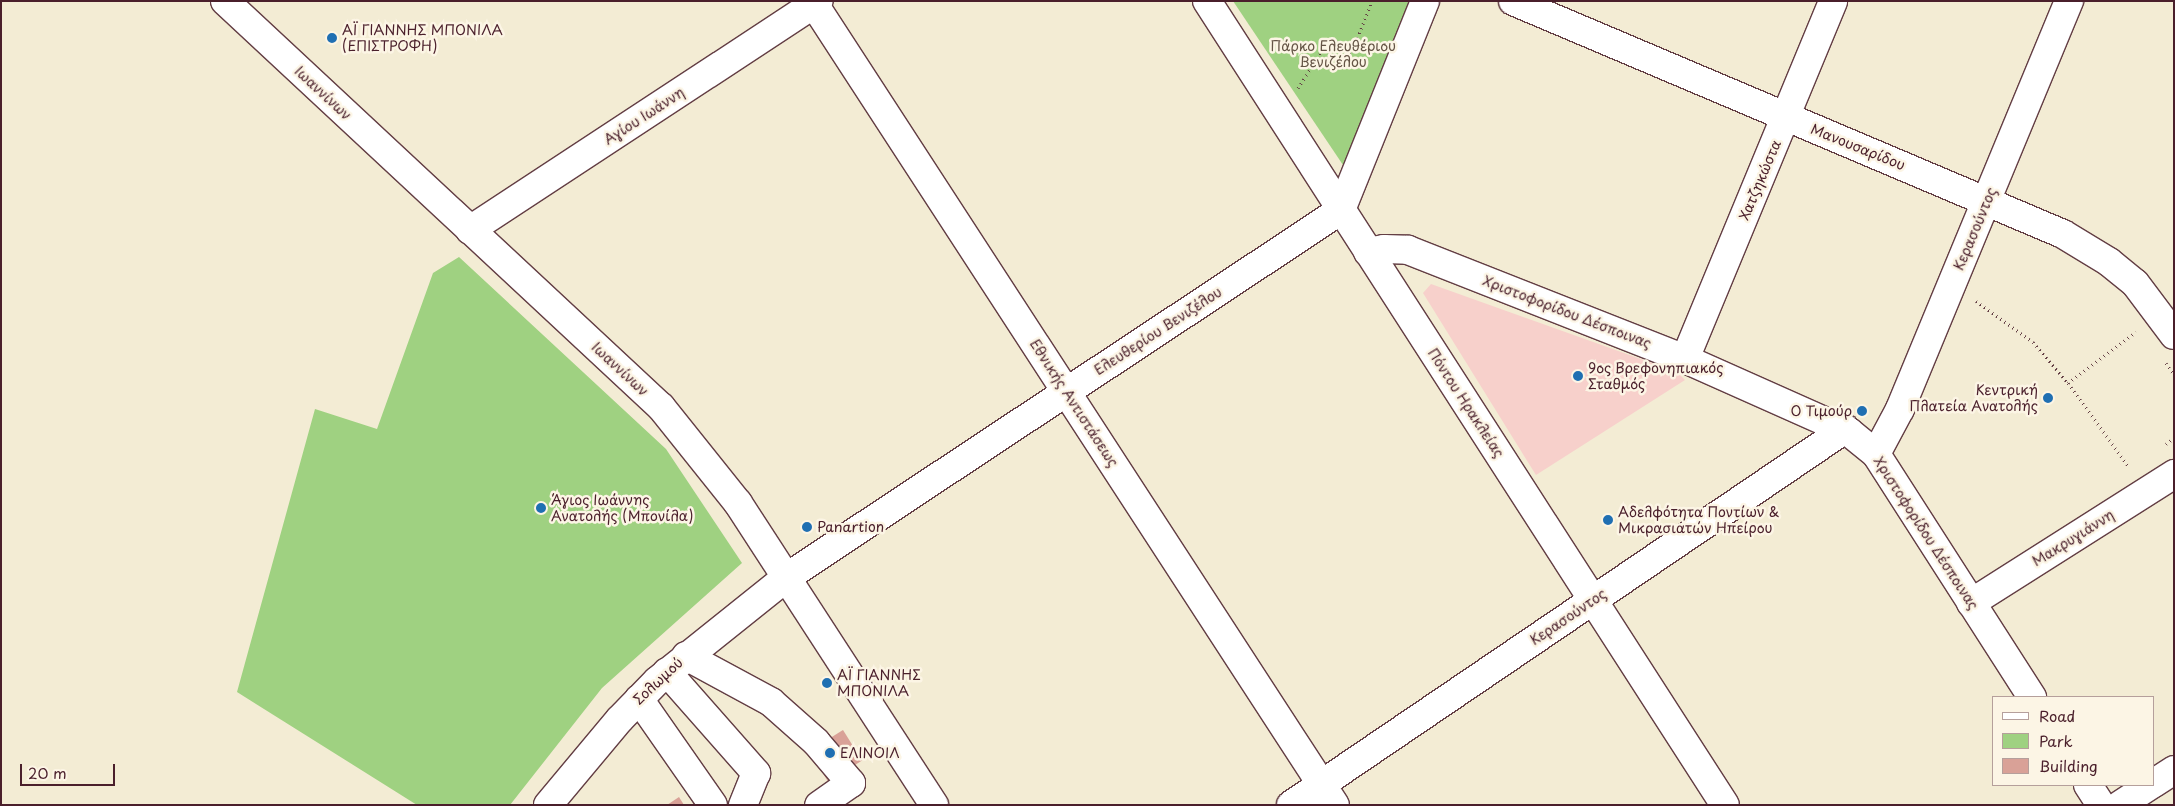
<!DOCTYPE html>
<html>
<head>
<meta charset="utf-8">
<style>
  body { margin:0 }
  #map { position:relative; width:2175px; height:806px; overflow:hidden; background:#f3ecd4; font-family:"Playpen Sans",sans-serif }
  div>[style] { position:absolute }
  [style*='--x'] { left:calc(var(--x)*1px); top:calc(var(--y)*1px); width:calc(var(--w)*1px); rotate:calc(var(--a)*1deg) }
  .built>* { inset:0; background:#f7d0cb }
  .green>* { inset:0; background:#9fd181 }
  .building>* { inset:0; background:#d9a197; transform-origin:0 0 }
  .path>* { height:3px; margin-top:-1.5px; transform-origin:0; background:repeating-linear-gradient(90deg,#633e44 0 1px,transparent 0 5px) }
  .roads { filter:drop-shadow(1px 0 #633e44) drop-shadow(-1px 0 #633e44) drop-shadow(0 1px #633e44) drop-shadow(0 -1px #633e44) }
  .minor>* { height:28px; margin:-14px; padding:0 14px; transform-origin:14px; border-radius:14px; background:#fff }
  .major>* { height:28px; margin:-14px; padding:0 14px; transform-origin:14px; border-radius:14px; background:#fff }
  .dots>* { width:14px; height:14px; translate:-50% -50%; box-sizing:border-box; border:2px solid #fcf5e5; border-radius:50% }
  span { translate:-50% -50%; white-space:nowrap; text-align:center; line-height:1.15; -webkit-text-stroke:5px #fcf5e5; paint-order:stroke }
  .poi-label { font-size:14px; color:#4a1f2b }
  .left { translate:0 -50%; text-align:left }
  .right { translate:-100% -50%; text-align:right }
  .park-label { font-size:14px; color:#645445 }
  .street-label { font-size:14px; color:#4a1f2b }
  .frame { position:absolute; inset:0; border:2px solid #4a1f2b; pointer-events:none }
  .legend { position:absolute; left:1992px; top:696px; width:162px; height:90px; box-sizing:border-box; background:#fcf5e5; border:1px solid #b59f9b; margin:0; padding:6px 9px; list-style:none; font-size:15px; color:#4a1f2b }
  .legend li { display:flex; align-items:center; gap:10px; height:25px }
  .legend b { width:25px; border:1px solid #b59f9b }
  .scale { position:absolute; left:20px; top:764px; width:95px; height:22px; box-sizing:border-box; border:2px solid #4a1f2b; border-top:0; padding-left:6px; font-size:15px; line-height:18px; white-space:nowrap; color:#4a1f2b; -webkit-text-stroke:4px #fcf5e5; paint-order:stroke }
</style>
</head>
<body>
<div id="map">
  <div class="built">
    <div style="clip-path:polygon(1431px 284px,1677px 372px,1685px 380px,1536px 475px,1423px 293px)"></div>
  </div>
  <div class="green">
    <div style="clip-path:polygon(1233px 1px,1414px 1px,1343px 165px)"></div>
    <div style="clip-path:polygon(459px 257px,666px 449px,742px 563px,602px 688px,510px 805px,417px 805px,237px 692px,315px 409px,377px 429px,433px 273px)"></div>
  </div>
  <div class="building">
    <div style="left:843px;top:730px;width:36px;height:40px;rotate:58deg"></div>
    <div style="clip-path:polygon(679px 797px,684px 805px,667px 805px)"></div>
  </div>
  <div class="path">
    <div style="--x:1298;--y:88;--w:54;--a:-57.2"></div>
    <div style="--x:1327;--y:43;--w:27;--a:20"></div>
    <div style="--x:1352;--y:52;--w:55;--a:-68.6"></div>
    <div style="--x:1976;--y:301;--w:70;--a:35.7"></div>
    <div style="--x:2033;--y:342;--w:54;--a:49.5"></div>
    <div style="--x:2068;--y:383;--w:85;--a:-36.9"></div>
    <div style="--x:2166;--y:363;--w:14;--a:56"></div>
    <div style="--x:2068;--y:383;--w:104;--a:54"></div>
    <div style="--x:2166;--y:444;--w:10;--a:-37"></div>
  </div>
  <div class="roads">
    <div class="minor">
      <div style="--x:812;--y:1;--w:959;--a:56.96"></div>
      <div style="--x:1207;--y:1;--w:956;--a:57.21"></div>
      <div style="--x:1513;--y:1;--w:597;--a:22.96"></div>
      <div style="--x:2063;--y:234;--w:54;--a:31.3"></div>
      <div style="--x:2109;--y:262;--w:33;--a:39"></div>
      <div style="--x:2135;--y:283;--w:65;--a:53.1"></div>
      <div style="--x:470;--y:230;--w:417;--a:-33.3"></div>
      <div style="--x:1368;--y:252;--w:16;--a:-11"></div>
      <div style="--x:1384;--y:249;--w:24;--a:2"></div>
      <div style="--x:1408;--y:250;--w:298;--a:21.5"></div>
      <div style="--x:1685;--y:359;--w:180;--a:24"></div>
      <div style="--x:1849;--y:432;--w:35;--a:39"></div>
      <div style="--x:1876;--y:454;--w:289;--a:57.3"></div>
      <div style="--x:1685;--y:359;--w:387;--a:-67.5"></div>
      <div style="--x:1876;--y:454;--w:51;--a:-61.9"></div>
      <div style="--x:1900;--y:409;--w:442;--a:-67.5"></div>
      <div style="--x:1971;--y:603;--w:241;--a:-32.4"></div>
      <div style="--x:686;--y:656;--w:97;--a:28.4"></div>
      <div style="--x:771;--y:702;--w:60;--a:41.6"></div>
      <div style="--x:816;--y:742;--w:54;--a:49.5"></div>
      <div style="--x:851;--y:783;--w:39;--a:145"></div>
      <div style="--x:667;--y:672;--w:135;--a:48.6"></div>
      <div style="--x:756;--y:773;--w:35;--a:112"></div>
      <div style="--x:639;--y:699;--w:129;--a:55.1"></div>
      <div style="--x:2154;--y:783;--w:24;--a:-33"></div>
      <div style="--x:2088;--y:785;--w:24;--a:57"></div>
      <div style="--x:548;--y:805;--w:112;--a:-50.1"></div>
      <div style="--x:620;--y:719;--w:53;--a:-45.8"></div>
      <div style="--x:657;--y:681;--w:166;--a:-38.7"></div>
      <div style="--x:787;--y:577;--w:665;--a:-33.52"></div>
      <div style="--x:1341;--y:210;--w:225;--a:-68.1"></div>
      <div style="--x:1291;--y:805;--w:670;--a:-34.16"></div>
      <div style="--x:2120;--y:805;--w:37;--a:-33"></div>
    </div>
    <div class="major">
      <div style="--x:225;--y:1;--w:596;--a:42.96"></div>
      <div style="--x:661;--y:407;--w:123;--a:51.3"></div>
      <div style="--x:738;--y:503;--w:360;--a:57"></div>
    </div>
  </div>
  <div class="dots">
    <div style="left:332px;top:38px;background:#1f6fb2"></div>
    <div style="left:1578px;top:376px;background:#1f6fb2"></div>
    <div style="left:2048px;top:398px;background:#1f6fb2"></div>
    <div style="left:1862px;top:411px;background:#1f6fb2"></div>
    <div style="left:541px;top:508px;background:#1f6fb2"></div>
    <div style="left:1608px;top:520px;background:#1f6fb2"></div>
    <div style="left:807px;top:527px;background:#1f6fb2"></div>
    <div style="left:827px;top:683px;background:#1f6fb2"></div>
    <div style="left:830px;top:753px;background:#1f6fb2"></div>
  </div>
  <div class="poi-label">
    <span class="left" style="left:342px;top:38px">ΑΪ ΓΙΑΝΝΗΣ ΜΠΟΝΙΛΑ<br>(ΕΠΙΣΤΡΟΦΗ)</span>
    <span class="left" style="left:1588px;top:376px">9ος Βρεφονηπιακός<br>Σταθμός</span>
    <span class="right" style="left:2038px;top:398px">Κεντρική<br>Πλατεία Ανατολής</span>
    <span class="right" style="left:1852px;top:411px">Ο Τιμούρ</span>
    <span class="left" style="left:551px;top:508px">Άγιος Ιωάννης<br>Ανατολής (Μπονίλα)</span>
    <span class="left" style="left:1618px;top:520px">Αδελφότητα Ποντίων &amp;<br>Μικρασιατών Ηπείρου</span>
    <span class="left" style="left:817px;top:527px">Panartion</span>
    <span class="left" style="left:837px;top:683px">ΑΪ ΓΙΑΝΝΗΣ<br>ΜΠΟΝΙΛΑ</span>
    <span class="left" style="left:840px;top:753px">ΕΛΙΝΟΙΛ</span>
  </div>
  <div class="park-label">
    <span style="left:1333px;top:54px">Πάρκο Ελευθέριου<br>Βενιζέλου</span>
  </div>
  <div class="street-label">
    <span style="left:323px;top:93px;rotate:43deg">Ιωαννίνων</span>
    <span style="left:644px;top:116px;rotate:-33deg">Αγίου Ιωάννη</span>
    <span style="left:1858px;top:147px;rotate:22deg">Μανουσαρίδου</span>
    <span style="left:1760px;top:180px;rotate:-67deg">Χατζηκώστα</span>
    <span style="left:1975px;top:229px;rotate:-67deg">Κερασούντος</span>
    <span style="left:1567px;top:312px;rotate:21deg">Χριστοφορίδου Δέσποινας</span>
    <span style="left:1158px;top:331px;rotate:-33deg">Ελευθερίου Βενιζέλου</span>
    <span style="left:620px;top:369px;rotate:43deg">Ιωαννίνων</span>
    <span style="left:1074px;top:403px;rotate:57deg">Εθνικής Αντιστάσεως</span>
    <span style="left:1466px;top:403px;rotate:57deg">Πόντου Ηρακλείας</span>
    <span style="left:1926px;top:533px;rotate:57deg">Χριστοφορίδου Δέσποινας</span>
    <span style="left:2073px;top:538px;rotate:-32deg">Μακρυγιάννη</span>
    <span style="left:1568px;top:617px;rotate:-34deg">Κερασούντος</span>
    <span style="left:658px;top:681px;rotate:-43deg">Σολωμού</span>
  </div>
  <div class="frame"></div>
  <ul class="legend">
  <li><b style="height:6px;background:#fff"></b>Road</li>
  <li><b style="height:14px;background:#9fd181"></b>Park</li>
  <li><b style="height:14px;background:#d9a197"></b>Building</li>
  </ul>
  <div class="scale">20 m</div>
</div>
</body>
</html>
